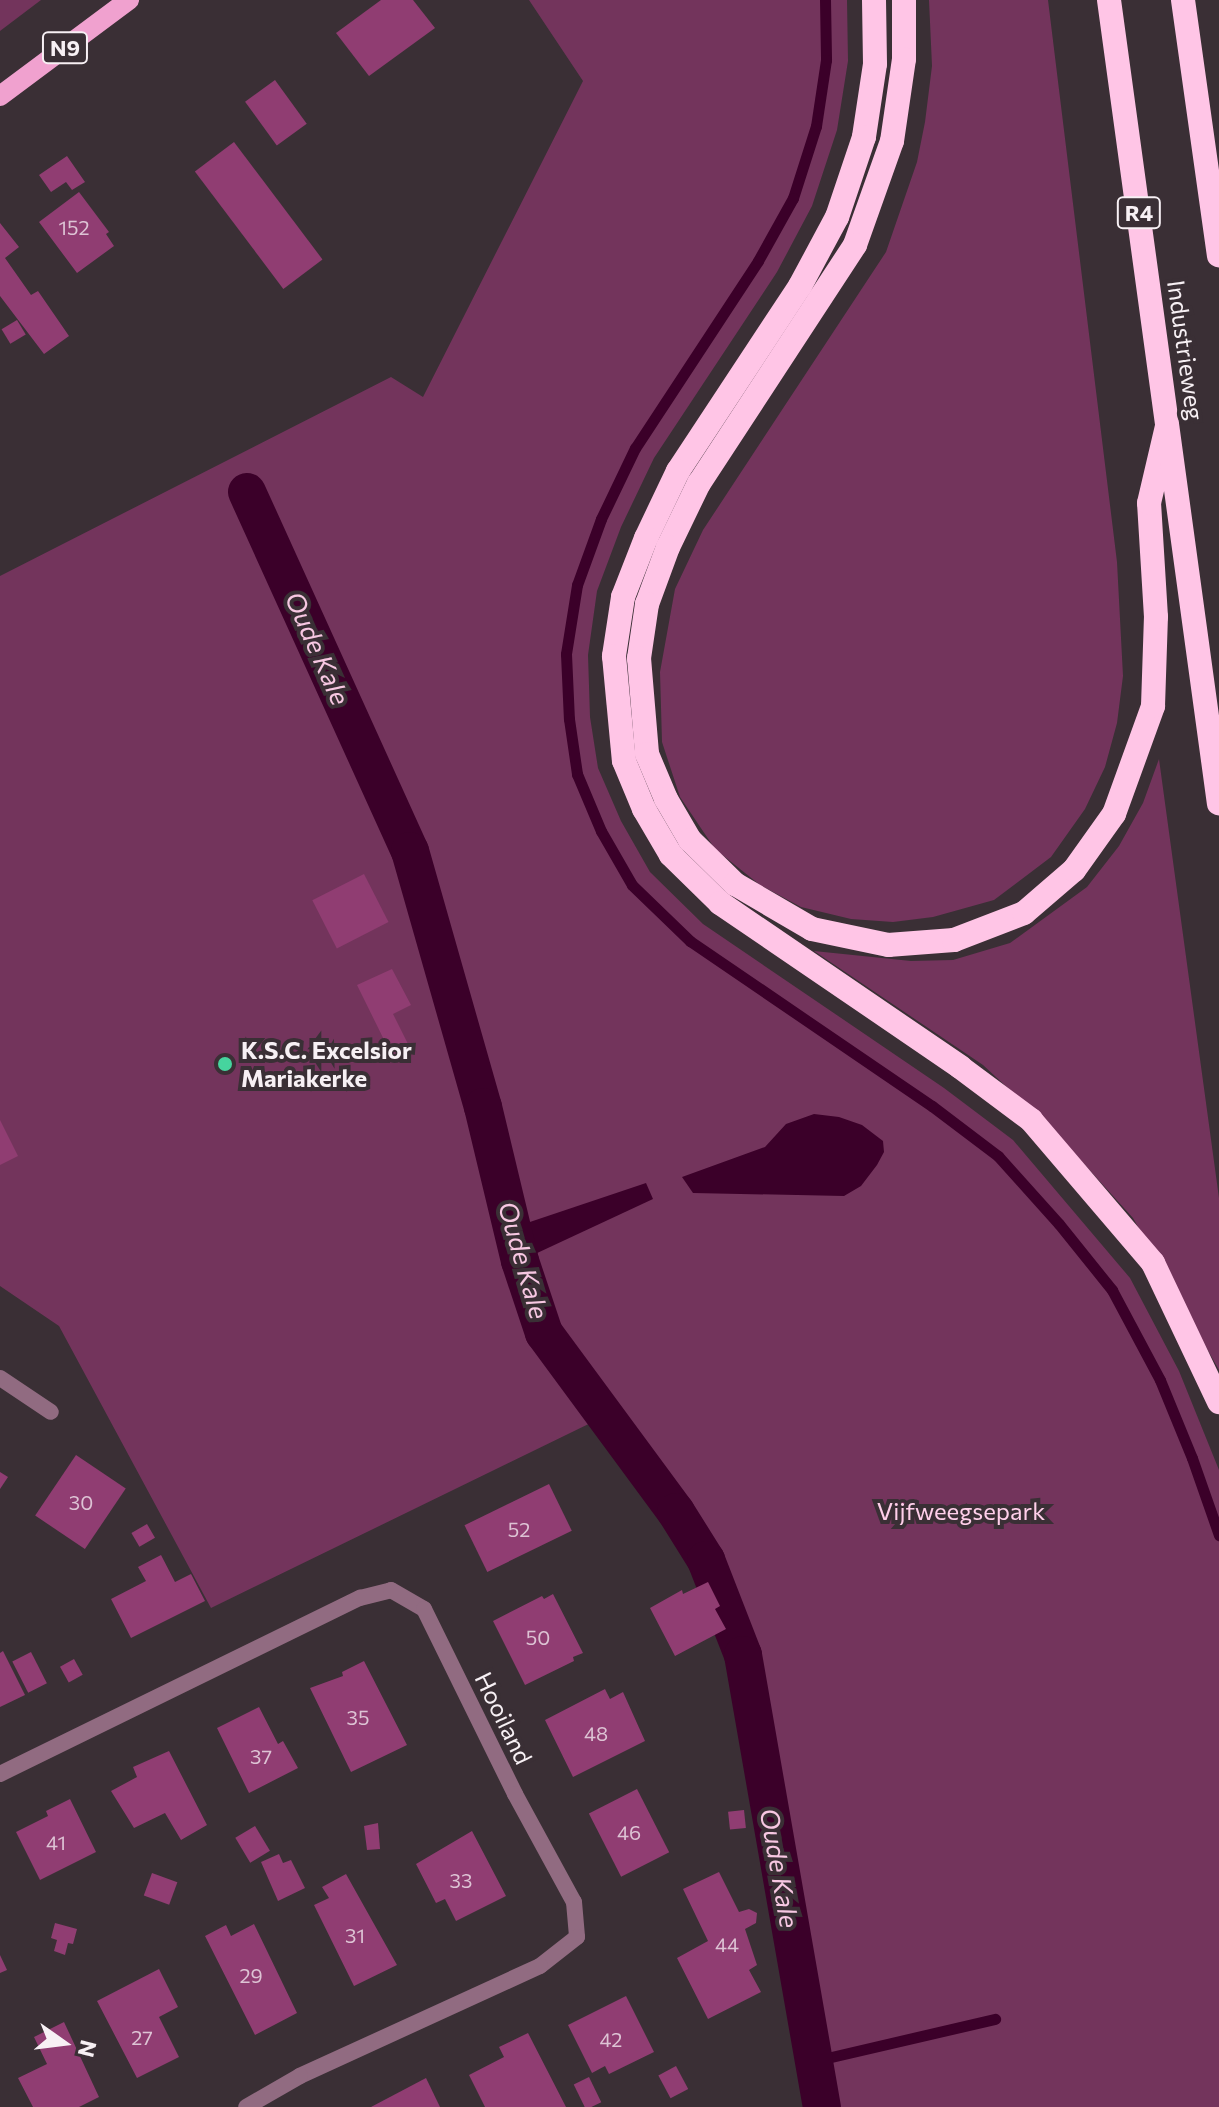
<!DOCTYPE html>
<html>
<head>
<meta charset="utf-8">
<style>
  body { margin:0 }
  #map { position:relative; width:1219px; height:2107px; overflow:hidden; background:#3a2f35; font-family:Commissioner,sans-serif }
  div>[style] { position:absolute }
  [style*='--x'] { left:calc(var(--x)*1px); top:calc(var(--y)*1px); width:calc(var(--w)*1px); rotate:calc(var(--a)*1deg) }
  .green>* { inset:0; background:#73345c }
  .water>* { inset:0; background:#3b0029 }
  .stream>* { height:11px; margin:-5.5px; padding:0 5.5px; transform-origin:5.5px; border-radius:5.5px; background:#3b0029 }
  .canal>* { height:38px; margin:-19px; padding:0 19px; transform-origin:19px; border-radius:19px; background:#3b0029 }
  .building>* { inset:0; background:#903d72; transform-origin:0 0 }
  .street>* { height:16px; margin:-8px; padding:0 8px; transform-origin:8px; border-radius:8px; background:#916b81 }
  .primary>* { height:20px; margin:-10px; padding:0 10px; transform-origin:10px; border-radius:10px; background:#f0a1cf }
  .highway>* { height:24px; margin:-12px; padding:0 12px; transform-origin:12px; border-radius:12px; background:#ffc5e6 }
  .dots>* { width:22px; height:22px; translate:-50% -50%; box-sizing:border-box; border:4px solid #3a2f35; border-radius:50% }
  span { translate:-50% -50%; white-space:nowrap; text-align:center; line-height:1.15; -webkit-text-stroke:8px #3a2f35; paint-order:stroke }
  .number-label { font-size:20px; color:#ddc3d4 }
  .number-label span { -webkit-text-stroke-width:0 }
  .shield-label span { padding:2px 6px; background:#3a2f35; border:2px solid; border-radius:6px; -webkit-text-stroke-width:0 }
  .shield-label { font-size:22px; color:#f7f0f4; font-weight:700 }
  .street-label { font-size:24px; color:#f7f0f4 }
  .poi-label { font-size:24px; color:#f7f0f4; font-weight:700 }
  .left { translate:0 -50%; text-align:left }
  .park-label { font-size:24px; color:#ffcfea }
  .water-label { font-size:26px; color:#f7c7e2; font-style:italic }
  .north { position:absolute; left:24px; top:2003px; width:80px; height:80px; -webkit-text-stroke:6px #3a2f35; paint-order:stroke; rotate:104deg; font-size:22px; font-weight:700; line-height:32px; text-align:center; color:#f7f0f4 }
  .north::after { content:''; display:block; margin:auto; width:28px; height:36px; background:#f7f0f4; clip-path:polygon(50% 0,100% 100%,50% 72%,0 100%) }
</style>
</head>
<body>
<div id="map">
  <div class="green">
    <div style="clip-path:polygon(0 0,41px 0,0 31px)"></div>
    <div style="clip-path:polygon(529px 0,847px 0,848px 61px,837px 130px,812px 206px,777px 272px,654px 458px,621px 527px,597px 591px,588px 655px,590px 717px,598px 768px,621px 821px,650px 872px,703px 924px,944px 1088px,1013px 1140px,1130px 1278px,1179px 1371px,1219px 1470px,1219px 2107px,822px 2107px,743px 1655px,706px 1560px,605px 1416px,211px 1608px,59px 1326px,0 1286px,0 576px,391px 377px,423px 397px,583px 81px)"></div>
    <div style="clip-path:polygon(929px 0,1048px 0,1117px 562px,1123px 676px,1117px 723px,1105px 767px,1085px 809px,1051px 857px,994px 900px,933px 917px,893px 922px,851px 919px,801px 907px,760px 885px,715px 849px,680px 797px,662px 742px,660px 672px,675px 589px,703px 530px,886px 252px,917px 162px,925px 122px,932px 66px)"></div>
    <div style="clip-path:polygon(1159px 759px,1219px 1198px,1219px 1370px,1133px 1218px,1055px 1132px,983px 1065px,814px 951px,911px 961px,953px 960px,1010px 943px,1087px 887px,1119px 846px,1143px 803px)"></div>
  </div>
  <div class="water">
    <div style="clip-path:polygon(814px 1114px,839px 1117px,862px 1125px,883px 1141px,884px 1152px,877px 1165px,861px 1186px,844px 1196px,693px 1193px,682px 1177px,765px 1147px,786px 1124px)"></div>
    <div style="clip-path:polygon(646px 1183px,653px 1199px,520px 1261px,512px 1228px)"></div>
  </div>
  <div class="stream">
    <div style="--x:825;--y:0;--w:60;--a:89"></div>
    <div style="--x:826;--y:60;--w:67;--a:98.6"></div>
    <div style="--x:816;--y:126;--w:76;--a:107.7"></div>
    <div style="--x:793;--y:198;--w:72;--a:119.1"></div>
    <div style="--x:758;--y:261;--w:224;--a:123.3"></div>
    <div style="--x:635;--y:448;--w:79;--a:115.6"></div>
    <div style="--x:601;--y:519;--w:70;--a:110"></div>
    <div style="--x:577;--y:585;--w:70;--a:99.1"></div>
    <div style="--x:566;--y:654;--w:65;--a:87.4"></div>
    <div style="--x:569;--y:719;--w:56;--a:81.7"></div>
    <div style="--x:577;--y:774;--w:62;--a:67.2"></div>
    <div style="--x:601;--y:831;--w:62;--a:60.1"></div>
    <div style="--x:632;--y:885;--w:81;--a:44"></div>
    <div style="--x:690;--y:941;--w:293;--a:34.3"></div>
    <div style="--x:932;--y:1106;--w:83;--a:37.1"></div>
    <div style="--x:998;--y:1156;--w:91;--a:48.1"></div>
    <div style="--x:1059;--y:1224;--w:85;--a:51.2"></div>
    <div style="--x:1112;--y:1290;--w:102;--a:61.9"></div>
    <div style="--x:1160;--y:1380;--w:84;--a:67.7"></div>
    <div style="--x:1192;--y:1458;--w:82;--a:70.7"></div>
    <div style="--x:814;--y:2061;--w:186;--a:-13.1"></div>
  </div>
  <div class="canal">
    <div style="--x:247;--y:492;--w:394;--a:65.6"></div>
    <div style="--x:410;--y:851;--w:266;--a:74.1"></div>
    <div style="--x:483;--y:1107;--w:158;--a:76.5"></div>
    <div style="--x:520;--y:1261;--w:76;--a:71.6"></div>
    <div style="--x:544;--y:1333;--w:222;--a:53.6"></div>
    <div style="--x:676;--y:1512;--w:57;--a:58"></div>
    <div style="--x:706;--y:1560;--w:102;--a:68.7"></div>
    <div style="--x:743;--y:1655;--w:459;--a:80.1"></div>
  </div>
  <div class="building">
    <div style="clip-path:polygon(381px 0,413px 0,435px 28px,369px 76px,336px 33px)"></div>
    <div style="left:275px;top:80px;width:54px;height:37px;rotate:54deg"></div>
    <div style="left:234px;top:142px;width:147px;height:49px;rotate:53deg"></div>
    <div style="clip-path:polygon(67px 156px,85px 182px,72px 190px,66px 182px,51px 192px,39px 175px)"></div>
    <div style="clip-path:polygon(79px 192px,109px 232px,106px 234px,114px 246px,77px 273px,39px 222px)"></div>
    <div style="clip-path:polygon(0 223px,19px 247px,5px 258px,31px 295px,38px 291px,69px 336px,44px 354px,0 296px)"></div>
    <div style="left:17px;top:320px;width:17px;height:18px;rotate:59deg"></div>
    <div style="left:364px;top:874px;width:54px;height:58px;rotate:63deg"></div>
    <div style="clip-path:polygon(392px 969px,411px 1005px,393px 1014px,410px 1048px,392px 1056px,357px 985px)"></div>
    <div style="clip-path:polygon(0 1120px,18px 1156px,0 1165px)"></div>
    <div style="left:76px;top:1455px;width:60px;height:73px;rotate:34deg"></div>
    <div style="clip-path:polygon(0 1472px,8px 1477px,0 1489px)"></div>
    <div style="left:549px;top:1484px;width:52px;height:94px;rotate:64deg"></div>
    <div style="left:147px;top:1524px;width:16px;height:18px;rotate:60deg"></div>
    <div style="clip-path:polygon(161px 1555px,175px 1582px,191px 1574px,205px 1601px,131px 1638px,111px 1599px,146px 1581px,138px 1567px)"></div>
    <div style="clip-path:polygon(708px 1582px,720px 1606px,715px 1609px,726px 1629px,675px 1656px,650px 1608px,682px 1590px,683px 1594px)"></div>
    <div style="clip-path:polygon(553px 1594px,583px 1653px,573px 1657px,574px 1661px,525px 1685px,493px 1621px,542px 1596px,544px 1599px)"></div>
    <div style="clip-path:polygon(3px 1651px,25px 1695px,0 1707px,0 1653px)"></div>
    <div style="left:31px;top:1652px;width:35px;height:21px;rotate:63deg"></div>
    <div style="left:74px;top:1659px;width:18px;height:16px;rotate:61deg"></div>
    <div style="clip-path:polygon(364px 1661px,407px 1745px,351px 1772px,310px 1688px,343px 1676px,342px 1672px)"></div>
    <div style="clip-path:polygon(605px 1689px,610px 1699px,623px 1692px,645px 1741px,573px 1777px,545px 1720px)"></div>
    <div style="clip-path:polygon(259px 1707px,278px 1744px,283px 1741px,298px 1768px,249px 1793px,217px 1728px)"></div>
    <div style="clip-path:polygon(169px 1751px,207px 1825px,181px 1840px,165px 1813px,134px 1828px,111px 1791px,137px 1777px,133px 1767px)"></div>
    <div style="left:637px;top:1789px;width:71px;height:54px;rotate:63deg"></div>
    <div style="clip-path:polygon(70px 1799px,96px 1852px,40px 1880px,16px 1832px,48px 1816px,46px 1811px)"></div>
    <div style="left:744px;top:1810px;width:18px;height:16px;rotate:84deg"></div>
    <div style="clip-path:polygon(378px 1823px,380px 1849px,367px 1850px,364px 1826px)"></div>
    <div style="left:255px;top:1826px;width:29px;height:23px;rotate:59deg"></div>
    <div style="clip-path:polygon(472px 1831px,506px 1896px,456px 1921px,445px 1899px,436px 1903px,416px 1864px)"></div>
    <div style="clip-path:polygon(279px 1854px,283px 1863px,291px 1860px,305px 1888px,278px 1901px,261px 1862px)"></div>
    <div style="clip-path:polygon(719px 1872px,739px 1912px,749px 1909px,757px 1913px,756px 1923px,745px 1929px,757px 1965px,749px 1970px,761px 1992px,708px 2019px,677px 1958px,708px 1941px,683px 1889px)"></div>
    <div style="left:152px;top:1873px;width:27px;height:24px;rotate:20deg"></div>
    <div style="clip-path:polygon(346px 1874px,397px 1965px,354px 1986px,314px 1905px,329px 1898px,322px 1887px)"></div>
    <div style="clip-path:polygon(55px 1923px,77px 1929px,73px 1944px,68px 1943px,65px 1955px,54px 1951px,57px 1940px,51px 1938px)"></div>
    <div style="clip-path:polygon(254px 1924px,297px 2013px,255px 2035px,205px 1936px,226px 1925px,231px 1936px)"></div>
    <div style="clip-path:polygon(0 1955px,7px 1970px,0 1973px)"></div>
    <div style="clip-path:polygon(159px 1969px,178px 2007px,159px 2017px,179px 2057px,137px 2078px,97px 2001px)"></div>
    <div style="clip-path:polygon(626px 1996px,654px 2052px,609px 2074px,605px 2066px,592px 2073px,568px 2025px)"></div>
    <div style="clip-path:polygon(64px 2022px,99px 2097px,79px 2107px,33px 2107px,18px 2078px,47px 2064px,34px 2037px)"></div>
    <div style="clip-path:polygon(528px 2033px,566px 2107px,485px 2107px,469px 2075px,504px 2057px,499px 2047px)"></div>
    <div style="left:676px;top:2066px;width:26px;height:20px;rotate:62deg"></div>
    <div style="left:589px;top:2077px;width:28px;height:17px;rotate:64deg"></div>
    <div style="clip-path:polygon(426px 2078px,440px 2107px,371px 2107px)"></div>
  </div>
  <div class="street">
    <div style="--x:0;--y:1378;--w:61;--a:33.7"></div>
    <div style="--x:0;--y:1774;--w:401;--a:-26.1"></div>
    <div style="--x:360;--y:1598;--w:32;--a:-14"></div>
    <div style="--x:391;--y:1590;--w:38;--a:30"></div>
    <div style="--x:424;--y:1609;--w:206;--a:63.8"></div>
    <div style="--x:515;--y:1794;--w:123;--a:61.4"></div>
    <div style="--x:574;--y:1902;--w:35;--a:85"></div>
    <div style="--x:577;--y:1937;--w:47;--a:141.9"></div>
    <div style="--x:540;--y:1966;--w:264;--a:155.4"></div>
    <div style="--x:300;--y:2076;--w:62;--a:150.1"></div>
  </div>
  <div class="primary">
    <div style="--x:0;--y:96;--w:161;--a:-36.7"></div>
  </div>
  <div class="highway">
    <div style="--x:874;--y:0;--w:64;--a:89.1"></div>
    <div style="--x:875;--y:64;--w:74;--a:98.6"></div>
    <div style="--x:864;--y:137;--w:84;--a:108.6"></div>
    <div style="--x:837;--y:217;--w:78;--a:118.2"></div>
    <div style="--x:800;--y:286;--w:222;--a:123.4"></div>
    <div style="--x:678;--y:471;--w:74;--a:115.5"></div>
    <div style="--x:646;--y:538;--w:63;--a:111.3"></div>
    <div style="--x:623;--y:597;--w:60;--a:98.7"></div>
    <div style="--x:614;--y:656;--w:105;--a:84.6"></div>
    <div style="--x:624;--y:761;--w:52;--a:67.4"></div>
    <div style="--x:644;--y:809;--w:53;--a:59.6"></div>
    <div style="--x:671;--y:855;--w:69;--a:44.4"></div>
    <div style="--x:720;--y:903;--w:291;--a:34.3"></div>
    <div style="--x:960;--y:1067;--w:89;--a:36.7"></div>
    <div style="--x:1031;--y:1120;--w:188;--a:49.5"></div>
    <div style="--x:1153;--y:1263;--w:154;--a:64.6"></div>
    <div style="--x:904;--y:0;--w:59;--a:90"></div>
    <div style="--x:904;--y:59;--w:83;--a:98.3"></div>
    <div style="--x:892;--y:141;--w:110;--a:109.6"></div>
    <div style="--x:855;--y:245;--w:285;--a:123.2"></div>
    <div style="--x:699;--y:483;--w:71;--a:115.8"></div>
    <div style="--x:668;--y:547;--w:61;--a:110.2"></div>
    <div style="--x:647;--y:604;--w:55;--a:98.4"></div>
    <div style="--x:639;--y:658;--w:96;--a:85.2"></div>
    <div style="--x:647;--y:754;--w:49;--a:67.1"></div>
    <div style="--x:666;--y:799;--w:48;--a:59.7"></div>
    <div style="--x:690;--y:840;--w:63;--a:44.4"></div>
    <div style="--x:735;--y:884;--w:89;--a:30.3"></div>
    <div style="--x:812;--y:929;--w:78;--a:11.9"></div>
    <div style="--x:888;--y:945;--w:66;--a:-4.3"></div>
    <div style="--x:954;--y:940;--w:75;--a:-21.1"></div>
    <div style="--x:1024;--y:913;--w:66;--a:-40.7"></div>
    <div style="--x:1074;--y:870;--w:69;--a:-54.5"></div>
    <div style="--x:1114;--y:814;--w:115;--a:-70.1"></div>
    <div style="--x:1153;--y:706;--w:89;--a:-88.1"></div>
    <div style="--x:1156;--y:617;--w:114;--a:-93.5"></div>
    <div style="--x:1149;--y:503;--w:79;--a:-76.8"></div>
    <div style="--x:1109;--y:0;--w:811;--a:82.21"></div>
    <div style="--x:1183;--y:0;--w:258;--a:82"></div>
  </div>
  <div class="dots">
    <div style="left:225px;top:1064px;background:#46d49e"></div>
  </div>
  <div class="number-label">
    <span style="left:74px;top:227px">152</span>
    <span style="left:81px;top:1502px">30</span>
    <span style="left:519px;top:1529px">52</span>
    <span style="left:538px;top:1637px">50</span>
    <span style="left:358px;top:1717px">35</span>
    <span style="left:596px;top:1733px">48</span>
    <span style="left:261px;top:1756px">37</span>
    <span style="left:629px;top:1832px">46</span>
    <span style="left:56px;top:1842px">41</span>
    <span style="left:461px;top:1880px">33</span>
    <span style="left:355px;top:1935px">31</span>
    <span style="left:727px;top:1944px">44</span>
    <span style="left:251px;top:1975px">29</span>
    <span style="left:142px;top:2037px">27</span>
    <span style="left:611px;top:2039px">42</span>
  </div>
  <div class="shield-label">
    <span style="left:65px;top:48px">N9</span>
    <span style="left:1139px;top:213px">R4</span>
  </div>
  <div class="street-label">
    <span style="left:1186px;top:350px;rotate:82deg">Industrieweg</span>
    <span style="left:504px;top:1718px;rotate:64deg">Hooiland</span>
  </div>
  <div class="poi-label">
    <span class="left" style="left:241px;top:1064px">K.S.C. Excelsior<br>Mariakerke</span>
  </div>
  <div class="park-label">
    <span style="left:961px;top:1511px">Vijfweegsepark</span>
  </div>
  <div class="water-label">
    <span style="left:318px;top:648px;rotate:66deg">Oude Kale</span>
    <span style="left:524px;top:1260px;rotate:74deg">Oude Kale</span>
    <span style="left:780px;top:1868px;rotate:80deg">Oude Kale</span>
  </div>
  <div class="north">N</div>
</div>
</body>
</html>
